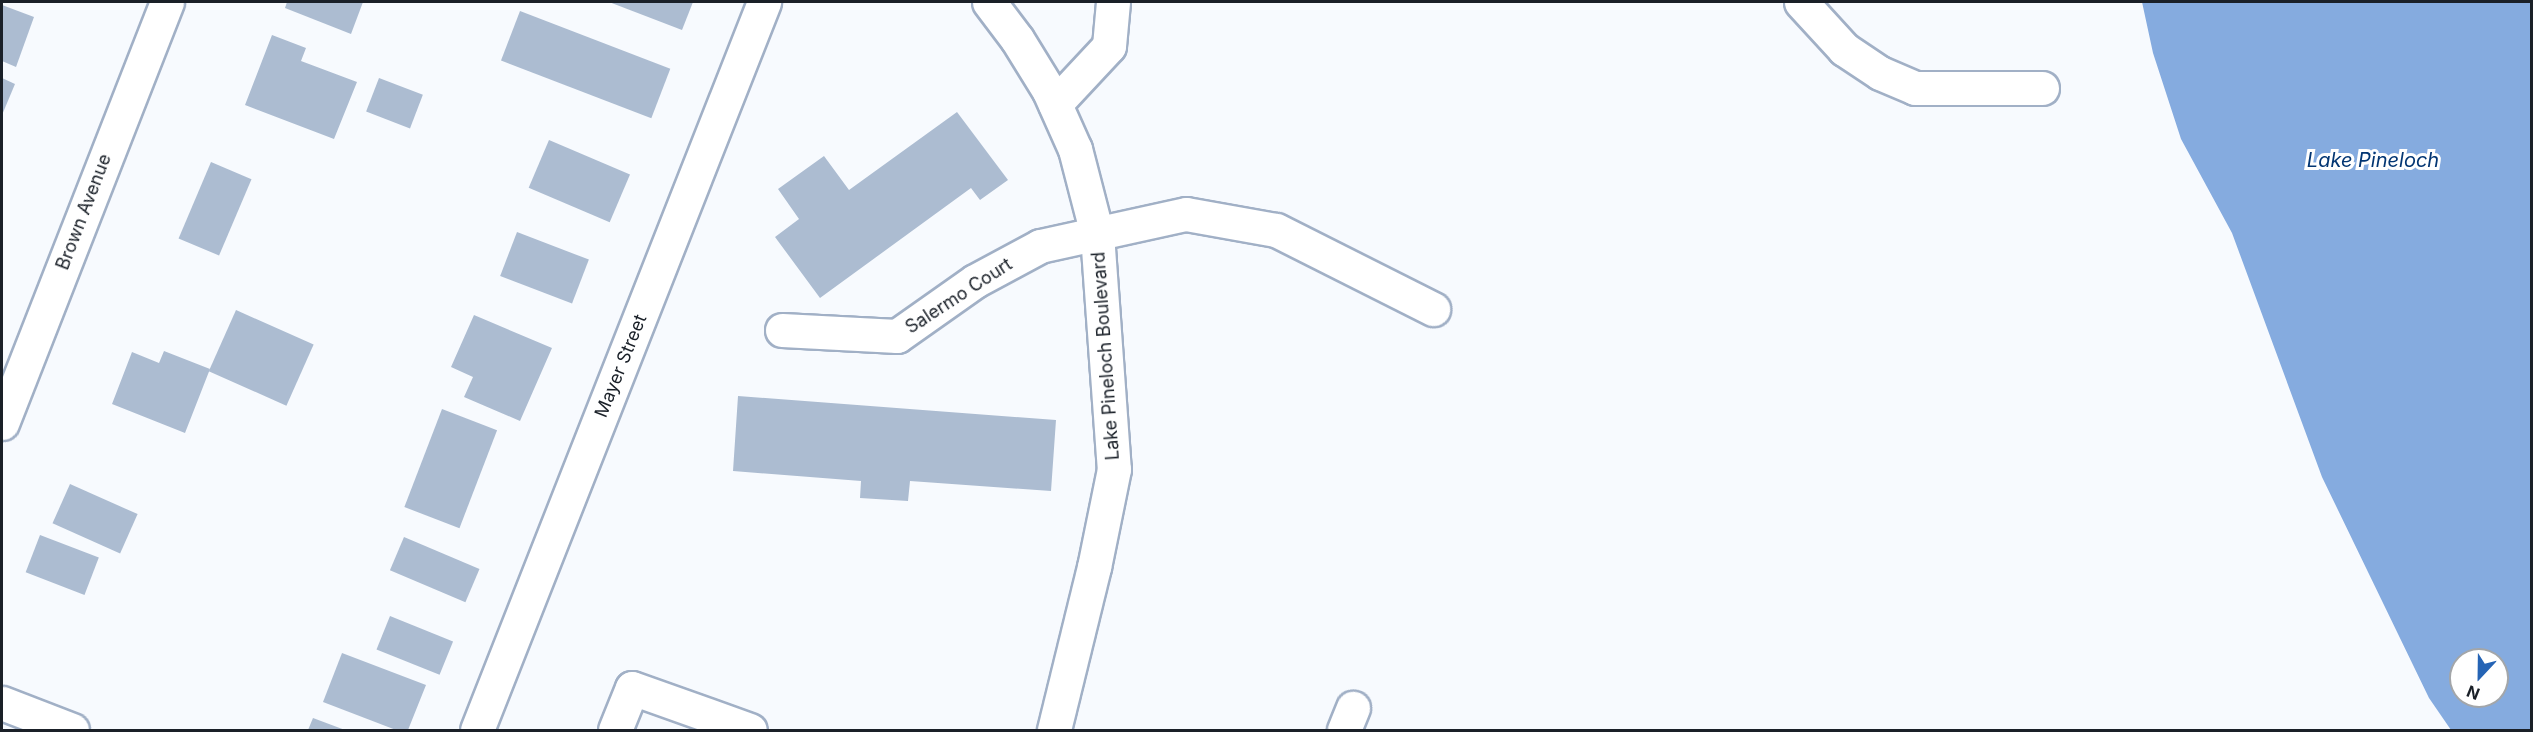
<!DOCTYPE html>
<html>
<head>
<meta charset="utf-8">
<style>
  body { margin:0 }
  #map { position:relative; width:2533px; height:732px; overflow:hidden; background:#f7fafe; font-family:Inter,sans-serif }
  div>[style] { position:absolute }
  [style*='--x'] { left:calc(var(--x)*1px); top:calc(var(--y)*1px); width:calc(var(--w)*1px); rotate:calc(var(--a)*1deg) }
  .water>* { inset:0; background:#85abdf }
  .building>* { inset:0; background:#acbcd1; transform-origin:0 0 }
  .roads { filter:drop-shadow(2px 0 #a1b0c6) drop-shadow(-2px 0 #a1b0c6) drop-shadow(0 2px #a1b0c6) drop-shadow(0 -2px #a1b0c6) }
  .street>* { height:33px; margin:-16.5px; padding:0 16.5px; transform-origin:16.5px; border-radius:16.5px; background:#fff }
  span { translate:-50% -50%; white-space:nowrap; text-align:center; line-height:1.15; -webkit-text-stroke:6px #fff; paint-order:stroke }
  .street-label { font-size:18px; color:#1a2028 }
  .water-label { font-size:20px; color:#033673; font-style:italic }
  .frame { position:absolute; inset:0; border:3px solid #1a2028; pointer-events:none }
  .north { position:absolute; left:2449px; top:648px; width:60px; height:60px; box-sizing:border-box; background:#fff; border:2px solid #a3a6a9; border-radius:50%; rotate:202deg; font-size:16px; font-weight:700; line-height:24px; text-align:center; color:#1a2028 }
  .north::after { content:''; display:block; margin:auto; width:21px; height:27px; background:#2564b5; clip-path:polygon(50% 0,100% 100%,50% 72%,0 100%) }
</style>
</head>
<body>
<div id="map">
  <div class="water">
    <div style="clip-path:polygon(evenodd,2142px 2px,2531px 2px,2531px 730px,2451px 730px,2429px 698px,2322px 477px,2232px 233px,2181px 139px,2153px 53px,2142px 2px,2461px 660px,2497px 660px,2497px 696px,2461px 696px,2461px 660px)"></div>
  </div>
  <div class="building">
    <div style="clip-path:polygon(287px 2px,363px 2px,351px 34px,285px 8px)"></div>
    <div style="clip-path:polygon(609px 2px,693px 2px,682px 30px)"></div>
    <div style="clip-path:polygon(2px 5px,34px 17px,16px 67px,2px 61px)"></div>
    <div style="left:520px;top:11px;width:161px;height:53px;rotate:21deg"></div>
    <div style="clip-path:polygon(272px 35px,306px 48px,301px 61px,357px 82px,334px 139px,245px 105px)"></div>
    <div style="clip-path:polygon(2px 78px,15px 84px,2px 115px)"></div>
    <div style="left:379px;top:78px;width:47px;height:36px;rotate:21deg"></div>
    <div style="clip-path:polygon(957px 112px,1008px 180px,980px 200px,971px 188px,820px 298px,775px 237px,799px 219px,778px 189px,824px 156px,849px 190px)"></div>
    <div style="left:549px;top:140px;width:88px;height:52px;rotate:23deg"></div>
    <div style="left:211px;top:162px;width:44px;height:83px;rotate:23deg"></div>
    <div style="left:517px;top:232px;width:77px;height:47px;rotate:21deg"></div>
    <div style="left:236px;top:310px;width:85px;height:67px;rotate:24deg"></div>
    <div style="clip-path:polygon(474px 315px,552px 348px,520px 421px,464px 397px,473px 377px,451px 367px)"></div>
    <div style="clip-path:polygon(164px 351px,210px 369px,185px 433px,112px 404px,132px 352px,159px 363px)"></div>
    <div style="clip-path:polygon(738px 396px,1056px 420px,1051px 491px,910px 481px,908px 501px,860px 498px,861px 481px,733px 471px)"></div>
    <div style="left:442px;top:409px;width:59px;height:105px;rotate:21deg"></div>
    <div style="left:70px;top:484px;width:74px;height:43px;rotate:24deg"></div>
    <div style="left:40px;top:535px;width:63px;height:40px;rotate:21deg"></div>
    <div style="left:404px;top:537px;width:82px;height:36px;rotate:23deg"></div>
    <div style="left:390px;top:616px;width:68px;height:36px;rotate:22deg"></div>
    <div style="clip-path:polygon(342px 653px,426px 685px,408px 730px,396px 730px,323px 702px)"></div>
    <div style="clip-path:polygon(313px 718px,345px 730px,308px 730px)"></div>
  </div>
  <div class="roads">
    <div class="street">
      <div style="--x:989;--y:2;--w:46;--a:52.9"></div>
      <div style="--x:1017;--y:39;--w:61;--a:58.4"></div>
      <div style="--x:1049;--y:91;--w:64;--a:65.9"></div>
      <div style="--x:1075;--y:149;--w:88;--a:75.5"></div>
      <div style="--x:1097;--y:234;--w:236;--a:85.9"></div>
      <div style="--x:1114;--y:469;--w:100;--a:101.5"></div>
      <div style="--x:1094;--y:567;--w:168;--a:103.8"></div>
      <div style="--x:1801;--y:2;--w:64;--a:47.5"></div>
      <div style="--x:1844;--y:49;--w:43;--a:33.7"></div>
      <div style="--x:1880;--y:73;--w:38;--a:23"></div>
      <div style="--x:1915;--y:88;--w:127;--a:0"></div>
      <div style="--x:1055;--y:104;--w:79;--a:-47"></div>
      <div style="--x:1109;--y:46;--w:44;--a:-84.8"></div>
      <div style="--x:782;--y:330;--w:115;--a:3"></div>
      <div style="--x:897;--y:336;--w:95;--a:-35.2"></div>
      <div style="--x:975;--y:281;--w:74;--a:-28.3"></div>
      <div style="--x:1040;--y:246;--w:149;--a:-12.4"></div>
      <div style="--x:1186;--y:214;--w:91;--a:10.1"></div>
      <div style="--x:1276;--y:230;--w:176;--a:26.7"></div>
      <div style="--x:2;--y:423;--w:452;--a:-68.6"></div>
      <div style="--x:2;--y:703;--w:75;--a:21.1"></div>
      <div style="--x:477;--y:730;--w:783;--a:-68.48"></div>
      <div style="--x:615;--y:730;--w:45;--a:-68"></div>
      <div style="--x:632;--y:688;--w:125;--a:19.6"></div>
      <div style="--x:1344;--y:730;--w:24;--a:-68"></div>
    </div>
  </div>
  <div class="street-label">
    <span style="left:84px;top:212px;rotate:-69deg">Brown Avenue</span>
    <span style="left:959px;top:296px;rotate:-33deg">Salermo Court</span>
    <span style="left:1106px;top:356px;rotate:-94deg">Lake Pineloch Boulevard</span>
    <span style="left:621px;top:366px;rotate:-68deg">Mayer Street</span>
  </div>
  <div class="water-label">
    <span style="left:2373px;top:160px">Lake Pineloch</span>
  </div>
  <div class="frame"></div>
  <div class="north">N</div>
</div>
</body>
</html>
